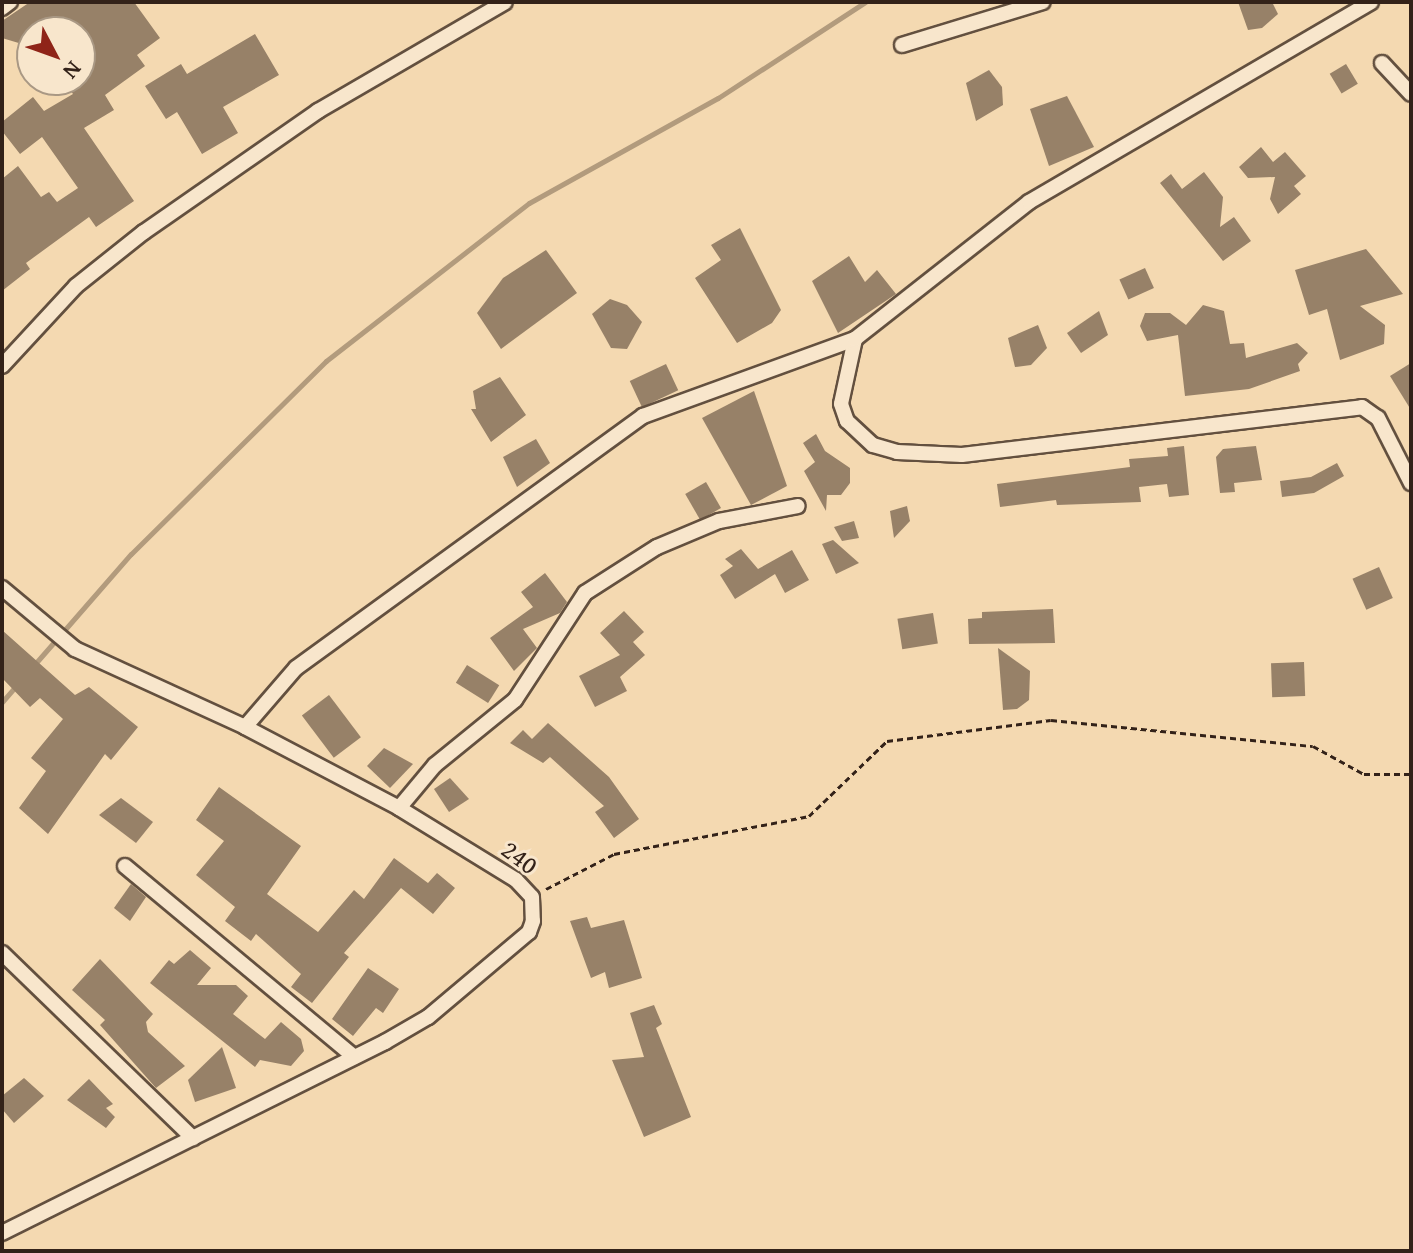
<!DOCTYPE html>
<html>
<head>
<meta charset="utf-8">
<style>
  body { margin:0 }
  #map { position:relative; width:1413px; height:1253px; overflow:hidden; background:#f4d9b1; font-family:"Gentium Book Plus",serif }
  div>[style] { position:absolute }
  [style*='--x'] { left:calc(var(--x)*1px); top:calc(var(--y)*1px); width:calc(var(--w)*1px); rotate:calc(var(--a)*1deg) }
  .stream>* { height:5px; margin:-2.5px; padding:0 2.5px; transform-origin:2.5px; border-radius:2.5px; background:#b29b7d }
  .building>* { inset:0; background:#978168; transform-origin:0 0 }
  .path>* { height:3px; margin-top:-1.5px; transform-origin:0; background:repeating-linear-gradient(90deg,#332219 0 6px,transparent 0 10px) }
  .roads { filter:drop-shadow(2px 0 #63503f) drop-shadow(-2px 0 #63503f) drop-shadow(0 2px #63503f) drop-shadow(0 -2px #63503f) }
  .minor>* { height:14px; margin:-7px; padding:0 7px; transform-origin:7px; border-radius:7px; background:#f8e6cc }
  span { translate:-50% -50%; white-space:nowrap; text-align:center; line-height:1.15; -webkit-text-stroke:6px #f8e6cc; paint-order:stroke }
  .street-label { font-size:26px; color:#332219 }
  .frame { position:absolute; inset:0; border:4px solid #332219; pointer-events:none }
  .north { position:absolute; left:16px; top:16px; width:80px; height:80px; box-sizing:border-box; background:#f8e6cc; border:2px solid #a99884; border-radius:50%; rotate:131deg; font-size:22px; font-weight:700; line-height:32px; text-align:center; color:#332219 }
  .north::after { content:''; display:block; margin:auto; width:28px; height:36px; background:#8f2418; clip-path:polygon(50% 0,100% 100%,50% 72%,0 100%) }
</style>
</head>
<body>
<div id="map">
  <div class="stream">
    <div style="--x:34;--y:665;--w:147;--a:-48.9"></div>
    <div style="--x:131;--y:554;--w:274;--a:-44.7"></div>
    <div style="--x:326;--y:361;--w:257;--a:-37.9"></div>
    <div style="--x:529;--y:203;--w:216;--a:-29.1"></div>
    <div style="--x:718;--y:98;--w:176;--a:-33.1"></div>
    <div style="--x:2;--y:702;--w:23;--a:-49"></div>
  </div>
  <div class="building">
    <div style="clip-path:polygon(30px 2px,134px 2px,160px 38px,137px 55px,145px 66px,105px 95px,114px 110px,84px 128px,134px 201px,96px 227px,89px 217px,26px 263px,30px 269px,2px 291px,2px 179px,18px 166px,41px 197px,49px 192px,57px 202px,78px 188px,42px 137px,20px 154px,2px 131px,2px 122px,33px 97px,44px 111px,73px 94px,63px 80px,80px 80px,80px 32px,32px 32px,32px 47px,2px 38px,2px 21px)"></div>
    <div style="clip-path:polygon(1238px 2px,1272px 2px,1278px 14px,1262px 28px,1248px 30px)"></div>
    <div style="clip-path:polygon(255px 34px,279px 75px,223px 107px,238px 133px,202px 154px,177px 112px,166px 119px,145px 86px,181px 64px,187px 74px)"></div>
    <div style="left:1346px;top:64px;width:23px;height:19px;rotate:59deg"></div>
    <div style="clip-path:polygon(989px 70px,1002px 87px,1003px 105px,976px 121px,966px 83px)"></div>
    <div style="clip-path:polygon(1067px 96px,1094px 147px,1049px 166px,1030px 109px)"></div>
    <div style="clip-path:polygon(1261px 147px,1273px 162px,1285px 152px,1306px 176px,1294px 186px,1301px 194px,1278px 214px,1270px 199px,1275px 177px,1248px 178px,1239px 167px)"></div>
    <div style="clip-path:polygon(1204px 172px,1223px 197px,1220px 227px,1234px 217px,1251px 241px,1223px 261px,1160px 183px,1171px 174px,1182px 189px)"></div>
    <div style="clip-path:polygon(740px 228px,781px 310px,772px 323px,737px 343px,695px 278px,721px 260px,711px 245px)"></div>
    <div style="clip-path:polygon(1366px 249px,1403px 294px,1360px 306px,1385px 325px,1384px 344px,1340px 360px,1327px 309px,1309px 315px,1295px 270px)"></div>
    <div style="clip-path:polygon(546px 250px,577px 293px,501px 349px,477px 313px,503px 278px)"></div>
    <div style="clip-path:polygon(849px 256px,865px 282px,877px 270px,896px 294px,838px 333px,812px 281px)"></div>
    <div style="left:1145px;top:268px;width:22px;height:28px;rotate:66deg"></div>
    <div style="clip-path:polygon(610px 299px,627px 305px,642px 322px,627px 349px,611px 348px,592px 314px)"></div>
    <div style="clip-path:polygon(1203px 305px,1224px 311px,1230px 344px,1244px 343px,1246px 358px,1297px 343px,1308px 353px,1298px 364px,1300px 371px,1249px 389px,1185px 396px,1178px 335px,1147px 341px,1140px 326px,1145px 313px,1170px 313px,1186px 325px)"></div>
    <div style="clip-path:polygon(1099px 311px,1108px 335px,1081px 353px,1067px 333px)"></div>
    <div style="clip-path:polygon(1038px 325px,1047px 348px,1031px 365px,1015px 367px,1008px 338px)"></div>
    <div style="clip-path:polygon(1411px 363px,1411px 410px,1390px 376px)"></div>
    <div style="left:666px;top:364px;width:29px;height:40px;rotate:65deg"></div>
    <div style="clip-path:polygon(500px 377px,526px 415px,491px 442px,471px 409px,476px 409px,473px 391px)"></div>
    <div style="clip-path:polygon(754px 391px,787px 486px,751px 505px,702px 418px)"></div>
    <div style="clip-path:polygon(816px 434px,825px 451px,850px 468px,850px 483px,841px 495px,827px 495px,826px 511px,804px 471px,815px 462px,803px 443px)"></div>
    <div style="clip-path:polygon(536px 439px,550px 463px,517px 487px,503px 457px)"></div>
    <div style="clip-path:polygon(1184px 446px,1189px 495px,1169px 497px,1167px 484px,1139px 487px,1141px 502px,1057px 505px,1056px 500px,1000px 507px,997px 484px,1130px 467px,1129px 459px,1168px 456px,1167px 448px)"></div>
    <div style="clip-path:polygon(1256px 446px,1262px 480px,1234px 483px,1235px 492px,1220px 493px,1216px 457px,1223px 449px)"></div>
    <div style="clip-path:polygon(1337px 463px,1344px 476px,1314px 493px,1282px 497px,1280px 481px,1311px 477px)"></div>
    <div style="left:706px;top:482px;width:30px;height:24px;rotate:60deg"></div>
    <div style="clip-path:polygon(907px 506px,910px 521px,894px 538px,890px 511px)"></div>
    <div style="clip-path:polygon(854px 521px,859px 538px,842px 541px,834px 527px)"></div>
    <div style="clip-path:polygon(833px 540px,859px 563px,836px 574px,822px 544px)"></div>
    <div style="clip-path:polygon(741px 549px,758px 569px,792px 550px,809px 580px,785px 593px,775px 574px,735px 599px,720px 575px,733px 566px,725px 559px)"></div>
    <div style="left:1379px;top:567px;width:34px;height:29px;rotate:66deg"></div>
    <div style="clip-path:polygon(545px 573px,567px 602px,560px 613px,523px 629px,537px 648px,514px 671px,490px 638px,533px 607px,521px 592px)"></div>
    <div style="clip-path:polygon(1053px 609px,1055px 643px,969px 644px,968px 619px,982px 618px,982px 612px)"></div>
    <div style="clip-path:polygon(624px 611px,644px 632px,633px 642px,645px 655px,620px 677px,627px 691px,595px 707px,579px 676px,620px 655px,600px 633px)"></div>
    <div style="left:933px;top:613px;width:31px;height:36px;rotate:81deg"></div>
    <div style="clip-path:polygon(2px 630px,75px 695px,89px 687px,138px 727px,111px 760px,105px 754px,48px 834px,19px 808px,46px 771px,31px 758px,63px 719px,40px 698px,30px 707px,2px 678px)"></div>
    <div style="clip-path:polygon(998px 648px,1030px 671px,1029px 700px,1017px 709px,1003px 710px)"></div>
    <div style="left:1304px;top:662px;width:34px;height:33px;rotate:88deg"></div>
    <div style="left:467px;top:665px;width:38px;height:21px;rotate:32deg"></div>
    <div style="left:329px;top:695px;width:53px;height:34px;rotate:53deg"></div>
    <div style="clip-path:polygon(548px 723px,609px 777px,639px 819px,614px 838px,595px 812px,604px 806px,550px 757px,543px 763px,510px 743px,523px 730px,532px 739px)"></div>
    <div style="clip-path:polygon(384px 748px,413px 764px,390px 788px,367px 766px)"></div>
    <div style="clip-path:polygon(450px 778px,469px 799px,449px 812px,434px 789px)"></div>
    <div style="clip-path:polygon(219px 787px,301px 846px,267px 894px,318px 932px,354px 890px,364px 899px,394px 858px,428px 883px,437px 873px,455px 888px,433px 914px,401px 888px,344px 953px,349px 957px,312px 1003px,291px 987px,301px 974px,256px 934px,251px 941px,225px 921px,235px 907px,196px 875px,224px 841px,196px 820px)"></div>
    <div style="clip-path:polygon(121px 798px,153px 822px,136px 843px,99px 815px)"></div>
    <div style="clip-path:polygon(131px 884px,146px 897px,130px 921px,114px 908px)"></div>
    <div style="clip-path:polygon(587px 917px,591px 928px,624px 920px,642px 978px,609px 988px,605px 972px,591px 978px,570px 921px)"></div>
    <div style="clip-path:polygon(190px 950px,211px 968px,197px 985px,236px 985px,248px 996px,233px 1014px,265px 1039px,281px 1022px,301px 1039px,304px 1051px,291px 1066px,260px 1060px,255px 1067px,150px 983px,169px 960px,174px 964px)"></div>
    <div style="clip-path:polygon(100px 959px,153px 1014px,146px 1022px,148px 1032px,185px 1066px,156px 1088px,100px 1025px,105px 1020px,72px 990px)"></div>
    <div style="clip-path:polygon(368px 968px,399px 989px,383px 1013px,376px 1008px,353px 1036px,332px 1019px)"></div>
    <div style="clip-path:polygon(654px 1005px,662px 1024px,656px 1028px,691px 1117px,644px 1137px,612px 1060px,644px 1057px,630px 1013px)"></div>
    <div style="clip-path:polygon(222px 1047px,236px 1088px,195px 1102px,188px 1080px)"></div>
    <div style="clip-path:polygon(24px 1078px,44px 1096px,14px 1123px,2px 1109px,2px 1096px)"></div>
    <div style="clip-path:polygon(89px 1079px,113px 1104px,106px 1108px,115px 1117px,106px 1128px,67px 1100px)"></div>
  </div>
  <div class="path">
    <div style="--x:546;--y:889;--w:76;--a:-27.2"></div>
    <div style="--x:614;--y:854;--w:199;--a:-11"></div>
    <div style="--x:809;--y:816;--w:108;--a:-43.9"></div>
    <div style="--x:887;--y:741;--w:165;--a:-7.3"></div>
    <div style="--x:1051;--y:720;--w:263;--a:5.7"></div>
    <div style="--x:1313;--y:746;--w:58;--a:28.8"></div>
    <div style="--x:1364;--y:774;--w:47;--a:0"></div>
  </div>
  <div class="roads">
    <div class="minor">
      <div style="--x:2;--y:8;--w:10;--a:-37"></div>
      <div style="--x:902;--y:45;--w:147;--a:-17"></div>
      <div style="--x:1382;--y:63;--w:42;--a:46.9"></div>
      <div style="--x:855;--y:339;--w:66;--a:102.2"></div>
      <div style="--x:841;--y:404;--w:18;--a:71"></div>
      <div style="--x:847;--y:421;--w:35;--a:43"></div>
      <div style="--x:873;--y:445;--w:25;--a:16"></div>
      <div style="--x:897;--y:452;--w:65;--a:2.6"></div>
      <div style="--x:962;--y:455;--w:403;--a:-6.8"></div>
      <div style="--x:1362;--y:407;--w:19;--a:35"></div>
      <div style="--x:1378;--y:418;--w:73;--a:63.1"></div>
      <div style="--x:2;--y:366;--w:109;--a:-47.2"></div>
      <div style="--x:76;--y:286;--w:87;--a:-38.5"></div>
      <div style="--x:144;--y:232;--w:212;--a:-34.8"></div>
      <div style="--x:318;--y:111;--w:216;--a:-30.2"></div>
      <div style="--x:2;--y:588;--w:95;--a:39.9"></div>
      <div style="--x:75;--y:649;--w:187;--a:24.6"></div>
      <div style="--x:245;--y:727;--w:174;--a:27.7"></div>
      <div style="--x:399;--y:808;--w:137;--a:31.6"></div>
      <div style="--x:516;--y:880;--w:23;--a:47"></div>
      <div style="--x:532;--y:897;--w:24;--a:88"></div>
      <div style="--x:533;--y:921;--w:12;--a:110"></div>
      <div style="--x:529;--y:932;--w:132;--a:139.9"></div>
      <div style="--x:428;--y:1017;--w:50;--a:149.8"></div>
      <div style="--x:385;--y:1042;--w:428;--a:153.5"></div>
      <div style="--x:245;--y:727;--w:78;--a:-49.2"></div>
      <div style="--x:296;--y:668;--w:429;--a:-36"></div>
      <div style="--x:643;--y:416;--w:226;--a:-20"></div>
      <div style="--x:855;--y:339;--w:221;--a:-38.2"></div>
      <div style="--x:1029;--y:202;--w:396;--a:-30.3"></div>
      <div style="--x:399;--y:808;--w:56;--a:-50.1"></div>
      <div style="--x:435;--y:765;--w:103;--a:-39.1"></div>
      <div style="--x:515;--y:700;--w:128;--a:-56.8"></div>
      <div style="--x:585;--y:593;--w:85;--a:-32.6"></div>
      <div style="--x:657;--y:547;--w:67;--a:-22.8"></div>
      <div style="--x:719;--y:521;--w:80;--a:-10.8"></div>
      <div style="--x:125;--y:866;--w:298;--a:39.8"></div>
      <div style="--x:2;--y:953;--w:266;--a:44.1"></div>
    </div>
  </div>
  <div class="street-label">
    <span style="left:520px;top:857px;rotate:37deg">240</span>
  </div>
  <div class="frame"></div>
  <div class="north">N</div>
</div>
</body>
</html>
